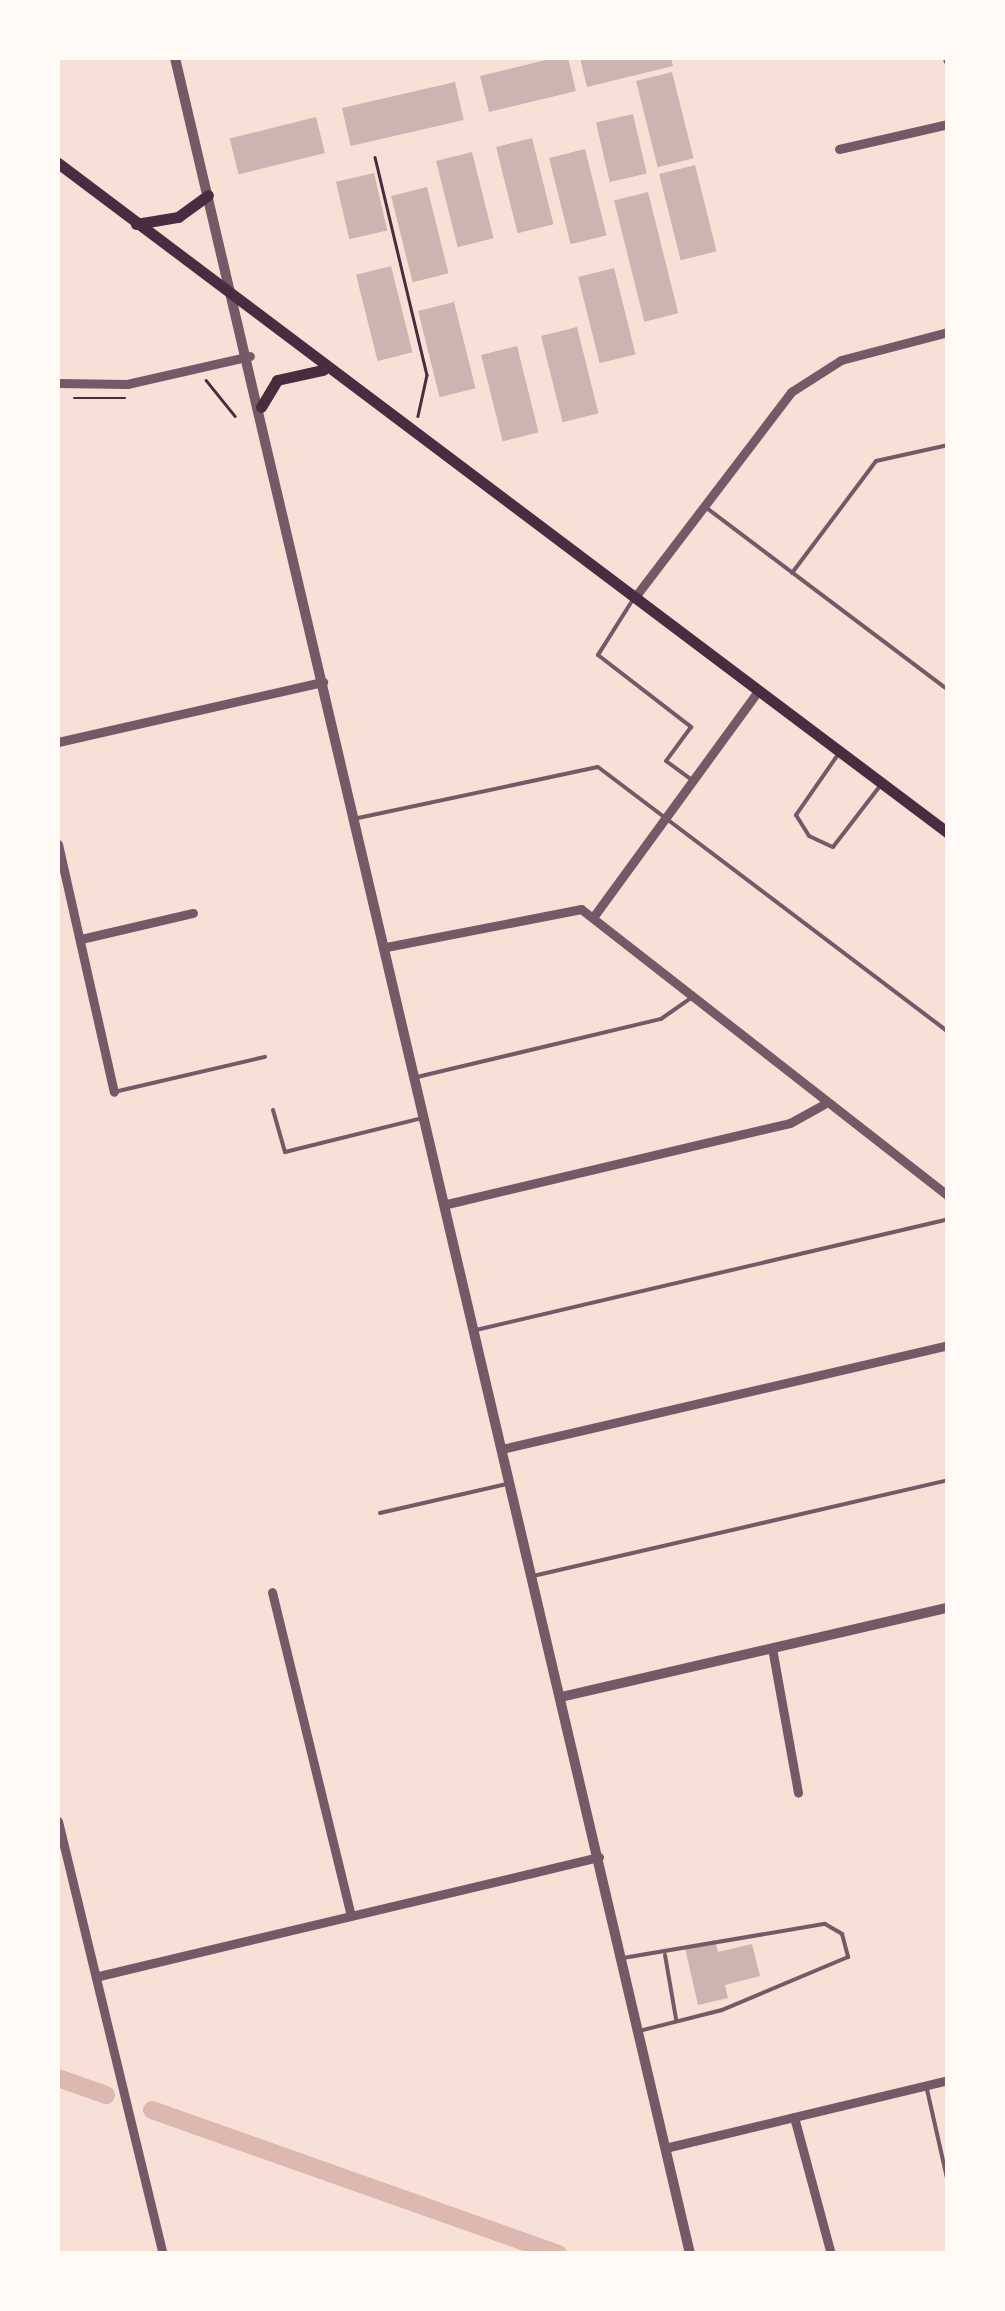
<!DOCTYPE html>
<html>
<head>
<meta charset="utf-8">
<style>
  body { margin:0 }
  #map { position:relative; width:1005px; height:2311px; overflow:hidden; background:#f7e1d7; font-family:Bitter,serif }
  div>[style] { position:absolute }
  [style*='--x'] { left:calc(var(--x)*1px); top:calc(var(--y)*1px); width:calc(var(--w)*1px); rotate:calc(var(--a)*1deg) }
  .canal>* { height:18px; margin:-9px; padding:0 9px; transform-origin:9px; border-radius:9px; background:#dcb8b0 }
  .building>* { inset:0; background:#ccb4b1; transform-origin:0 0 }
  .path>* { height:2.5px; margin:-1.25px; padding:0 1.25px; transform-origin:1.25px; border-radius:1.25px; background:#4a2c40 }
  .service>* { height:4px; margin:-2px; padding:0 2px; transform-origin:2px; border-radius:2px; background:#755966 }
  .minor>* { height:9px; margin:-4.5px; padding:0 4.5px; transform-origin:4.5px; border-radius:4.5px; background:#755966 }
  .tertiary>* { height:10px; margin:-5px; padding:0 5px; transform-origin:5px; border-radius:5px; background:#755966 }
  .secondary>* { height:11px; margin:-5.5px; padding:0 5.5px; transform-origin:5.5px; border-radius:5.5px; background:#4a2c40 }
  span { translate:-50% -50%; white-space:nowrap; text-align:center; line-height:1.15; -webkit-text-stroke:8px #fffaf5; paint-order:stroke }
  .frame { position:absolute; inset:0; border:60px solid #fffaf5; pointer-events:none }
</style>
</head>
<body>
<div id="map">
  <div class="canal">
    <div style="--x:58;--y:2078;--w:51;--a:19.5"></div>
    <div style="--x:152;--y:2110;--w:431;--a:19.5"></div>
  </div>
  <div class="building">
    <div style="clip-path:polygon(554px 58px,568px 58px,576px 91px,489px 112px,480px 76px)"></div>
    <div style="clip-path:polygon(580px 58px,671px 58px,673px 66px,587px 87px)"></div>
    <div style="left:672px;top:72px;width:89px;height:37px;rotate:76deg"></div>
    <div style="left:455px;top:82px;width:39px;height:116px;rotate:77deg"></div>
    <div style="left:633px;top:114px;width:61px;height:38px;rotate:77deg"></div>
    <div style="left:316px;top:117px;width:37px;height:89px;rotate:76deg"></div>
    <div style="left:532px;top:138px;width:89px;height:37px;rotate:76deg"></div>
    <div style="left:585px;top:149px;width:89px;height:37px;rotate:76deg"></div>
    <div style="left:472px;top:152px;width:89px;height:37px;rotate:76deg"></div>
    <div style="left:695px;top:165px;width:89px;height:37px;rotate:76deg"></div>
    <div style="left:374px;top:173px;width:59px;height:39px;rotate:77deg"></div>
    <div style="left:427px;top:187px;width:89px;height:37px;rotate:76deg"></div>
    <div style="left:648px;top:192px;width:125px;height:35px;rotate:76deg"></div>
    <div style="left:391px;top:266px;width:89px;height:36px;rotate:76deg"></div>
    <div style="left:614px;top:268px;width:89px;height:37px;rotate:76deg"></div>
    <div style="left:454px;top:302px;width:89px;height:37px;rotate:76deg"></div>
    <div style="left:577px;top:327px;width:89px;height:37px;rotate:76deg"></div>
    <div style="left:517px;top:346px;width:89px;height:37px;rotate:76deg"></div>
    <div style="clip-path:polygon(715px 1940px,718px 1952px,752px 1944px,760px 1976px,725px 1985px,728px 1998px,698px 2005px,685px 1948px)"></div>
  </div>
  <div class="path">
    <div style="--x:375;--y:157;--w:224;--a:76.6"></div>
    <div style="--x:427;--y:375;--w:42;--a:102.4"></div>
    <div style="--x:206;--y:380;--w:46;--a:51.1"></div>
    <div style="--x:74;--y:398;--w:51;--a:0"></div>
  </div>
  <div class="service">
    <div style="--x:704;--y:506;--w:306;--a:37"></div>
    <div style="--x:792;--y:573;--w:140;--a:-53.1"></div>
    <div style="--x:876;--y:461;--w:74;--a:-12.5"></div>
    <div style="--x:632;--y:601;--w:64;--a:122.2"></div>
    <div style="--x:598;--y:655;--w:118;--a:37.7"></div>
    <div style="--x:691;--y:727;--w:42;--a:126.3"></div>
    <div style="--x:666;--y:761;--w:32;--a:36"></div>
    <div style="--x:837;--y:756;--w:72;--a:124.8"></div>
    <div style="--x:796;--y:815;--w:25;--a:58"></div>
    <div style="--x:809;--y:836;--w:26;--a:25"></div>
    <div style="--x:833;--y:847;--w:77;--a:-52.4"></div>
    <div style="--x:358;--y:818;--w:245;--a:-12"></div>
    <div style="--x:598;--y:767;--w:439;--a:37.1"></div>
    <div style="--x:417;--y:1077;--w:251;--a:-13.4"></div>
    <div style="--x:661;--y:1019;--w:39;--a:-35"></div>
    <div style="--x:114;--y:1092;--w:155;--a:-13.1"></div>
    <div style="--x:273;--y:1110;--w:44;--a:74.1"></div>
    <div style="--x:285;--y:1152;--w:141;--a:-13.9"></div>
    <div style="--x:476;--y:1330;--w:485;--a:-13.2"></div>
    <div style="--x:380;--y:1513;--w:130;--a:-12.9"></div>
    <div style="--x:533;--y:1576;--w:426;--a:-13"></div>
    <div style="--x:665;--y:1955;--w:65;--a:80.2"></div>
    <div style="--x:623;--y:1958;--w:205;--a:-9.6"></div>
    <div style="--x:825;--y:1924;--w:20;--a:30"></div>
    <div style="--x:842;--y:1934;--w:24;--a:75"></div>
    <div style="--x:848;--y:1957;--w:137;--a:157.2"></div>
    <div style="--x:722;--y:2010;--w:86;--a:165.8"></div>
    <div style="--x:926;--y:2085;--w:100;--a:77.3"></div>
  </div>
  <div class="minor">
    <div style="--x:947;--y:58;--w:3;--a:72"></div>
    <div style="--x:839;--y:149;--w:112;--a:-12.9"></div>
    <div style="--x:58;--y:383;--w:69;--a:0.8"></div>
    <div style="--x:127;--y:384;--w:126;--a:-12.8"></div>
    <div style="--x:635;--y:597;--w:258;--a:-52.7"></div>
    <div style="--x:791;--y:392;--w:59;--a:-32.6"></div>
    <div style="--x:841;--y:360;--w:111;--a:-14.7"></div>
    <div style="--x:58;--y:742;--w:272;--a:-12.8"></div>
    <div style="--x:58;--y:844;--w:254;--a:77.3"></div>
    <div style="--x:594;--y:916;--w:278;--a:-53.9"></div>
    <div style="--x:81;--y:939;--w:115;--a:-13.1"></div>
    <div style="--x:386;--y:947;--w:199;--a:-11"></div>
    <div style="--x:581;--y:909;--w:466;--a:38"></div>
    <div style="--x:447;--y:1204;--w:352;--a:-13.3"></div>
    <div style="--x:790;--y:1123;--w:39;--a:-29"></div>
    <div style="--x:502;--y:1449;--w:458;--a:-13.1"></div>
    <div style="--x:272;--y:1592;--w:333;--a:76.3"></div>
    <div style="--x:772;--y:1648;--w:147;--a:79.8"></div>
    <div style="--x:58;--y:1821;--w:446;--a:76.4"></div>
    <div style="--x:99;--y:1976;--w:514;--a:-13.39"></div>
    <div style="--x:794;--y:2117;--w:142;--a:74.9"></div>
    <div style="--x:665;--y:2148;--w:291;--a:-13.5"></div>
  </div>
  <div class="tertiary">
    <div style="--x:175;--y:58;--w:2256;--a:76.8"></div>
    <div style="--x:561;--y:1697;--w:397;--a:-13"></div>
  </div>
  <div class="secondary">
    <div style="--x:58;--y:163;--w:1114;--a:36.97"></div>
    <div style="--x:136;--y:224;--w:43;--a:-9.5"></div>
    <div style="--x:178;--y:217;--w:37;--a:-36"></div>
    <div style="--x:261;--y:407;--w:31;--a:-59"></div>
    <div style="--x:277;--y:380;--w:47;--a:-12.3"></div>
  </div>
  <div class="frame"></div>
</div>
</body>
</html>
